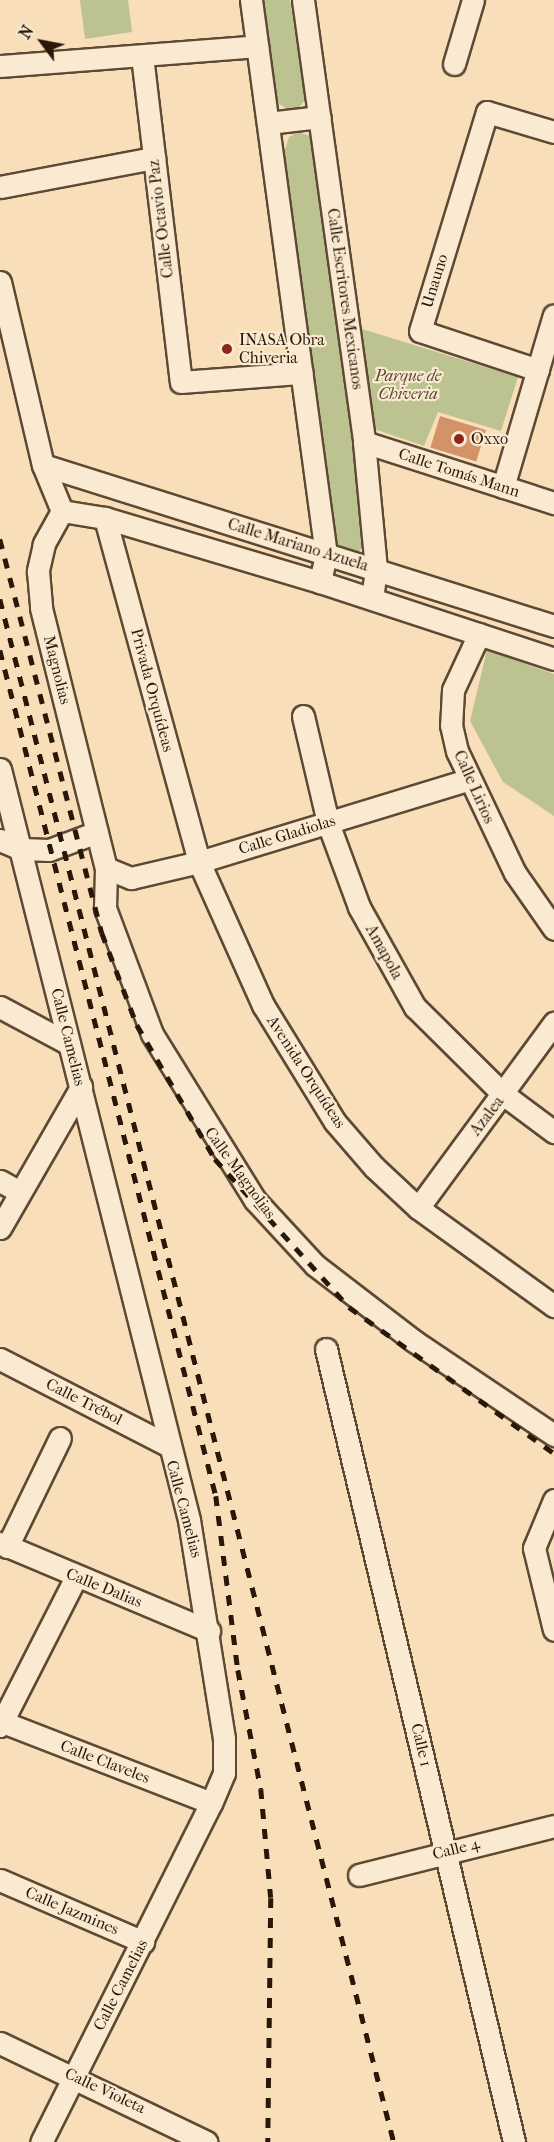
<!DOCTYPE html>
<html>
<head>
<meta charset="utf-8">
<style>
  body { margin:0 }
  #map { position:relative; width:554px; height:2142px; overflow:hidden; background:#f8dfb9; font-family:"IM FELL French Canon",serif }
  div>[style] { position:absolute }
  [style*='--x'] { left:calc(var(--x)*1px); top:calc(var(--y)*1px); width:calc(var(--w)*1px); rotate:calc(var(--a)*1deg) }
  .green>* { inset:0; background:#bcc290 }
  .building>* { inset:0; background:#d49268; transform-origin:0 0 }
  .roads { filter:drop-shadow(2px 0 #5d4934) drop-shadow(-2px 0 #5d4934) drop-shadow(0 2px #5d4934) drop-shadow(0 -2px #5d4934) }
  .minor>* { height:21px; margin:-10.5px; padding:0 10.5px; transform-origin:10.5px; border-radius:10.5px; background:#faead2 }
  .rail>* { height:4.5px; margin-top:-2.25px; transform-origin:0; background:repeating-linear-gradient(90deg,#291708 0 10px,transparent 0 20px) }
  .dots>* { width:16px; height:16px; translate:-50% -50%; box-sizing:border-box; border:3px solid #faead2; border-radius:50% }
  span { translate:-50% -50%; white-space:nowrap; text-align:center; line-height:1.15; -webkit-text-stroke:4.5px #faead2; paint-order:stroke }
  .street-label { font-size:16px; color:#291708 }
  .poi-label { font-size:16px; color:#291708 }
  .left { translate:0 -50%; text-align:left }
  .park-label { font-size:16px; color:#554a31; font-style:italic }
  .north { position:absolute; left:12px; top:12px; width:60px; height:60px; -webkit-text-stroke:4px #faead2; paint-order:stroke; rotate:302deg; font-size:16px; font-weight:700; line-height:24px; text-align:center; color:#291708 }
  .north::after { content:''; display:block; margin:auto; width:21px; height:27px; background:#291708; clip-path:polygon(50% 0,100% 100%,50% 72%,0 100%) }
</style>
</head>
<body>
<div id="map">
  <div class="green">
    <div style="clip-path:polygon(80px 0,128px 0,132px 32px,85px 39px)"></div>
    <div style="clip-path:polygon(264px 0,290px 0,305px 100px,294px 114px,278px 103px)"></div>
    <div style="clip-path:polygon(298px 132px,310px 136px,316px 146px,365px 531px,365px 545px,355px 555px,341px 551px,334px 535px,284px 153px,289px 137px)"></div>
    <div style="clip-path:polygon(359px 328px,518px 377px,501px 431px,438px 412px,424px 446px,374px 429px)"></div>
    <div style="clip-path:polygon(487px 650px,554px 674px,554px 816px,503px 782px,470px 721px)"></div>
  </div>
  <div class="building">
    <div style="left:440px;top:416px;width:48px;height:33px;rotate:17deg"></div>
  </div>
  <div class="roads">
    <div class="minor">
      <div style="--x:251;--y:0;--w:560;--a:82.3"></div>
      <div style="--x:326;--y:555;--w:28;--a:103"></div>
      <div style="--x:303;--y:0;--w:446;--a:82.1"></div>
      <div style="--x:364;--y:442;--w:129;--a:84.6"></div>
      <div style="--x:376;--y:570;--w:29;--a:98"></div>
      <div style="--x:142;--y:56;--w:328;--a:83.2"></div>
      <div style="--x:181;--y:382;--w:121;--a:-4.3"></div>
      <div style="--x:454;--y:64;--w:67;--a:-73.5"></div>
      <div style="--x:0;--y:66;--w:258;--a:-4.4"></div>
      <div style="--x:268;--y:123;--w:52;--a:-6.6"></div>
      <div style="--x:0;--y:187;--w:157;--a:-10.7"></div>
      <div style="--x:0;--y:282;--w:188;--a:76.8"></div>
      <div style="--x:43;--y:465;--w:50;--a:67.6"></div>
      <div style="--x:538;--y:370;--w:124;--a:-161.7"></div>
      <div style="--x:420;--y:331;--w:229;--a:-73"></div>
      <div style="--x:487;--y:112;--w:70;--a:16.6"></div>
      <div style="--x:364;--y:442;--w:200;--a:17.8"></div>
      <div style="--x:43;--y:465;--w:536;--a:17.49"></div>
      <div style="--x:503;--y:487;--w:179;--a:-73.5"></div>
      <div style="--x:62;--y:511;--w:38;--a:119"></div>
      <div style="--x:44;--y:544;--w:28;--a:103"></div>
      <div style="--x:38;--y:571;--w:37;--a:85"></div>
      <div style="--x:41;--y:608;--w:268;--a:76"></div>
      <div style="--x:106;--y:868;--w:40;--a:91.4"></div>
      <div style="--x:105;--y:908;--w:134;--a:69.5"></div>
      <div style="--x:152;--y:1034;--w:195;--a:58.2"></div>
      <div style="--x:255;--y:1200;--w:88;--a:47.3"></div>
      <div style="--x:315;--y:1265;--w:125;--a:37.5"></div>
      <div style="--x:414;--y:1341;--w:169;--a:33.9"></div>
      <div style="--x:62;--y:511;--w:44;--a:9.2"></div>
      <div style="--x:105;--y:518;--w:224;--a:16.6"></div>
      <div style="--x:320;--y:582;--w:246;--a:18.2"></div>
      <div style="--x:105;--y:518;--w:357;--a:74.7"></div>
      <div style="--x:199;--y:862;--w:157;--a:65.9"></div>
      <div style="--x:263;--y:1005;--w:137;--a:58.4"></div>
      <div style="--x:335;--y:1122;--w:60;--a:49.1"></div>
      <div style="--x:374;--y:1167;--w:60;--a:43"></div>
      <div style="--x:418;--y:1208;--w:168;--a:35.8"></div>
      <div style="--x:479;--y:634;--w:62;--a:114.9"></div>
      <div style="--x:453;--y:690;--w:35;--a:93"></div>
      <div style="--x:451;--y:725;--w:27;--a:77"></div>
      <div style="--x:457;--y:751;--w:135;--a:64.6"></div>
      <div style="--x:515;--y:873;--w:68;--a:55.1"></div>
      <div style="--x:303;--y:716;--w:110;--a:76.8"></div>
      <div style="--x:328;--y:823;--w:90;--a:69.7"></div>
      <div style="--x:359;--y:907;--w:115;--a:60.8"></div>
      <div style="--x:415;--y:1007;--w:124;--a:44.7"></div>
      <div style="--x:503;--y:1094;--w:64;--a:36.7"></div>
      <div style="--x:0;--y:769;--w:774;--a:75.87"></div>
      <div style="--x:189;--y:1520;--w:221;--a:80.9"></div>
      <div style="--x:224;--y:1738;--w:35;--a:90"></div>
      <div style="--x:224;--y:1773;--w:33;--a:113"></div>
      <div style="--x:211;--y:1803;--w:379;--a:116.6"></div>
      <div style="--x:0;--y:840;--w:23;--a:23"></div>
      <div style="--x:21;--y:849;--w:28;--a:2"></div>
      <div style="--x:49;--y:850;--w:51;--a:-20.6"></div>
      <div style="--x:106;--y:868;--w:27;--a:22"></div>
      <div style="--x:131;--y:878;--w:70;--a:-13.2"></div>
      <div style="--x:199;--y:862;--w:281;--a:-17"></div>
      <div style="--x:0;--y:1007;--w:78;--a:28.2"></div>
      <div style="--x:0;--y:1181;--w:23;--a:29"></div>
      <div style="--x:418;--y:1208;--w:230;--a:-53.7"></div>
      <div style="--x:0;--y:1228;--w:163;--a:-60.1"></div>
      <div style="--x:326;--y:1349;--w:815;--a:76.66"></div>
      <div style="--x:0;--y:1359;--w:188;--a:27.2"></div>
      <div style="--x:554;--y:1500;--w:52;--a:112.6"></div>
      <div style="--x:534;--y:1548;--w:84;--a:76.3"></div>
      <div style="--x:0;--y:1543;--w:227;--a:22.8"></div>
      <div style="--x:7;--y:1547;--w:121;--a:-64.1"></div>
      <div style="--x:0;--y:1721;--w:226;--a:21.2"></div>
      <div style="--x:0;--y:1726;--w:167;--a:-63"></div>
      <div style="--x:359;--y:1875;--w:201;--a:-14.1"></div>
      <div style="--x:0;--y:1880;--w:156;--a:23.4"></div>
      <div style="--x:0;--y:2043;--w:229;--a:25.6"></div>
    </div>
  </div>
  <div class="rail">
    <div style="--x:0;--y:539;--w:407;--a:75.5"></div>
    <div style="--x:102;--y:933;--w:98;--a:69.2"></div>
    <div style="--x:137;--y:1025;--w:155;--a:59.8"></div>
    <div style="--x:215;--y:1159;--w:200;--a:47.8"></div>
    <div style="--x:349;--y:1307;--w:252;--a:35.5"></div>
    <div style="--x:0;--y:599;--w:1593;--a:75.68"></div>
    <div style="--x:0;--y:650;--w:873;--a:75.68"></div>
    <div style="--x:216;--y:1496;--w:175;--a:82.8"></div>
    <div style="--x:238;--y:1670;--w:121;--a:79.1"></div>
    <div style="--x:261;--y:1789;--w:109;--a:84.8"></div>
    <div style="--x:271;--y:1898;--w:244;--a:90.7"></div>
  </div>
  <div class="dots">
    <div style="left:227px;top:349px;background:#8f2418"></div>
    <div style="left:459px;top:439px;background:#8f2418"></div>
  </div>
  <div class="street-label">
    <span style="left:161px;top:219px;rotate:-97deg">Calle Octavio Paz</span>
    <span style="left:435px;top:281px;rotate:-73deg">Unauno</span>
    <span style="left:345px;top:299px;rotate:82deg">Calle Escritores Mexicanos</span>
    <span style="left:459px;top:473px;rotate:18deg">Calle Tomás Mann</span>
    <span style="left:298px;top:545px;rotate:17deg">Calle Mariano Azuela</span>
    <span style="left:57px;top:670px;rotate:76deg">Magnolias</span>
    <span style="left:152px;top:690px;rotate:75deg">Privada Orquídeas</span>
    <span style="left:474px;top:787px;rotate:66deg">Calle Lirios</span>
    <span style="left:287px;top:835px;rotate:-17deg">Calle Gladiolas</span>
    <span style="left:384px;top:952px;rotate:61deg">Amapola</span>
    <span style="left:68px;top:1037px;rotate:76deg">Calle Camelias</span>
    <span style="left:306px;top:1072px;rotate:57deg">Avenida Orquídeas</span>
    <span style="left:487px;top:1116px;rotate:-53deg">Azalea</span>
    <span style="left:240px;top:1173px;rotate:54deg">Calle Magnolias</span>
    <span style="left:84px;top:1402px;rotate:27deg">Calle Trébol</span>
    <span style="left:184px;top:1509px;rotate:75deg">Calle Camelias</span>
    <span style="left:104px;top:1588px;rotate:22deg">Calle Dalias</span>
    <span style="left:421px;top:1745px;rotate:77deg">Calle 1</span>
    <span style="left:105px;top:1762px;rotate:21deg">Calle Claveles</span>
    <span style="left:456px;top:1849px;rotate:-14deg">Calle 4</span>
    <span style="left:72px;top:1911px;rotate:23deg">Calle Jazmines</span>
    <span style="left:121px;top:1985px;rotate:-63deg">Calle Camelias</span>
    <span style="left:105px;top:2091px;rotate:25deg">Calle Violeta</span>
  </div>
  <div class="poi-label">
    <span class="left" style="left:239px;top:349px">INASA Obra<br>Chiveria</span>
    <span class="left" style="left:471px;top:439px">Oxxo</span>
  </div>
  <div class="park-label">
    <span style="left:408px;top:385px">Parque de<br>Chiveria</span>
  </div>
  <div class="north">N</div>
</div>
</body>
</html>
